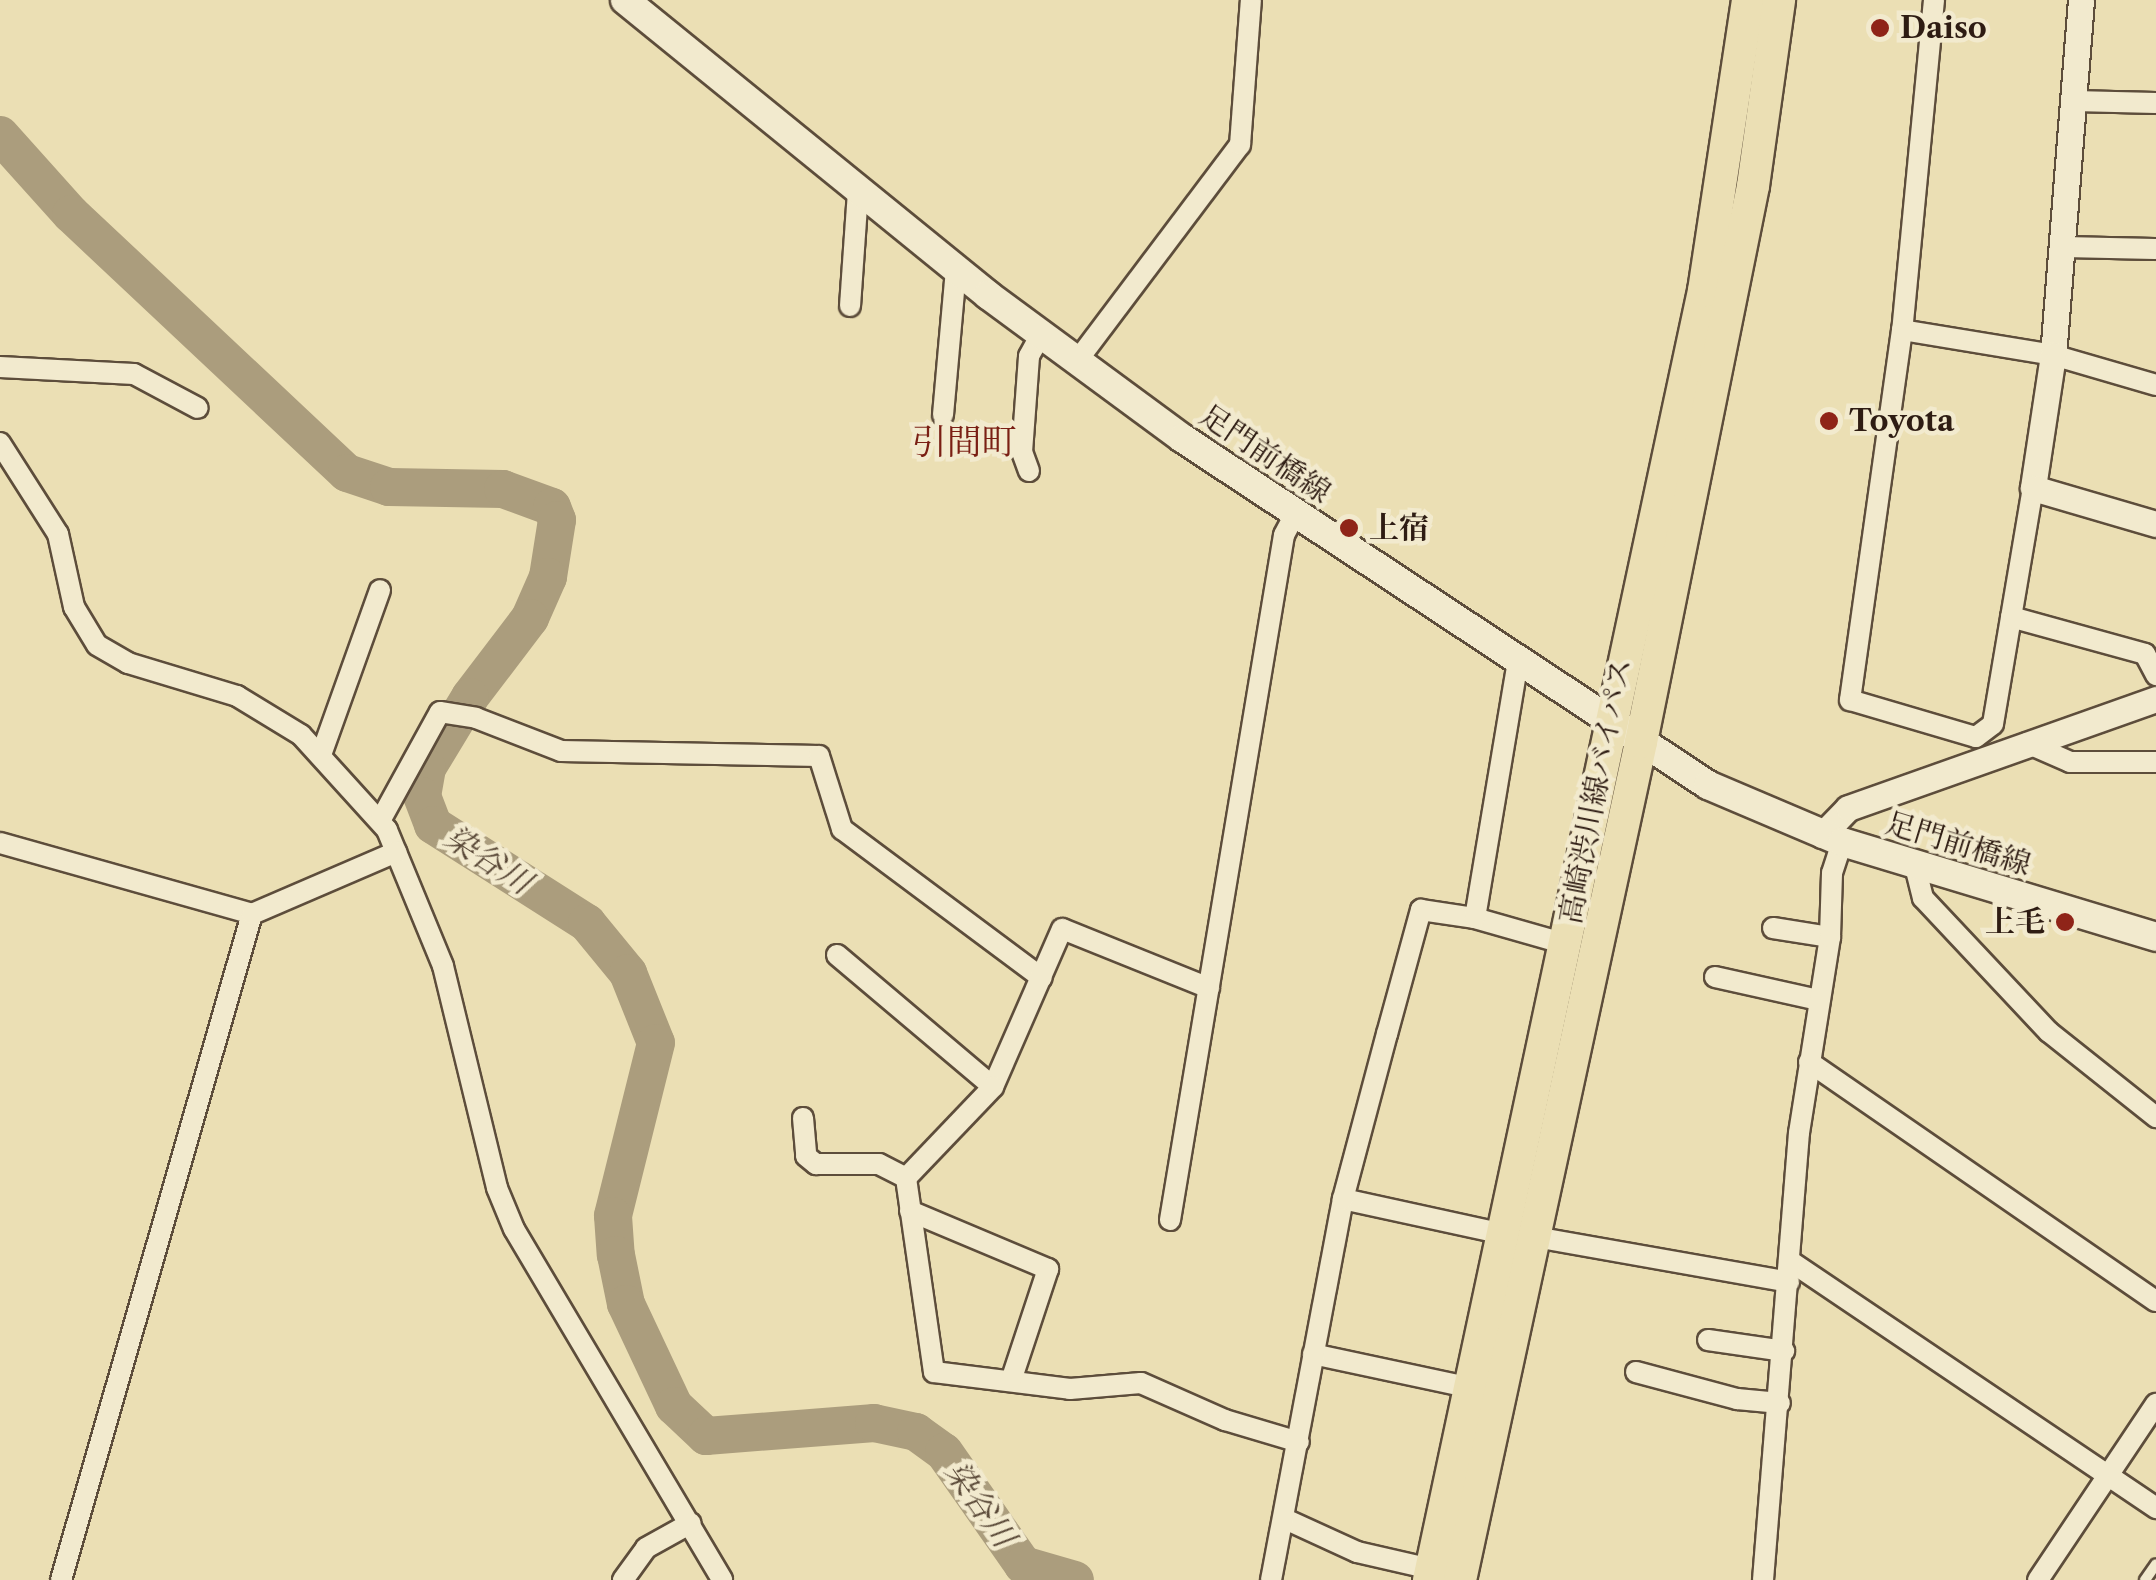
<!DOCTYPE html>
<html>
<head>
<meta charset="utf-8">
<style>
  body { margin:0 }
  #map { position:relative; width:2156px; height:1580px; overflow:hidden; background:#ebdfb4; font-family:"Libre Caslon Text","Noto Serif JP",serif }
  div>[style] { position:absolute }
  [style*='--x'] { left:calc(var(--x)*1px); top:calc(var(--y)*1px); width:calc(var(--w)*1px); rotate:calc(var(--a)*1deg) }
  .river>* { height:38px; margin:-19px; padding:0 19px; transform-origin:19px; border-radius:19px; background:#ab9d7d }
  .roads { filter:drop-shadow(2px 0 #5d4d3b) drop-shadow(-2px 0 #5d4d3b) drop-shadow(0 2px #5d4d3b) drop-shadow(0 -2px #5d4d3b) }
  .service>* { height:10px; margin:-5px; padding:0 5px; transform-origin:5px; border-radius:5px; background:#f2eace }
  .minor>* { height:20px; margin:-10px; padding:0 10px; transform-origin:10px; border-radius:10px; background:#f2eace }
  .tertiary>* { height:25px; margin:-12.5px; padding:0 12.5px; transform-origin:12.5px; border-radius:12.5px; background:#f2eace }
  .secondary>* { height:28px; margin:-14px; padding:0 14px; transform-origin:14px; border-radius:14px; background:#f2eace }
  .primary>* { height:32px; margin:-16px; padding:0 16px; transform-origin:16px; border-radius:16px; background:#ebdfb4 }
  .dots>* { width:28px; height:28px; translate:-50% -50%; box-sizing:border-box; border:5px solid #f2eace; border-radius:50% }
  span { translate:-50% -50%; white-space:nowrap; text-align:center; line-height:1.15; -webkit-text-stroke:9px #f2eace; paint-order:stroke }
  .poi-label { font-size:30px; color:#2e1c13; font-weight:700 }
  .left { translate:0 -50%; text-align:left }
  .right { translate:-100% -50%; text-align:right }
  .street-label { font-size:30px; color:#2e1c13 }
  .water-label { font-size:32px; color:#5a4938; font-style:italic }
  .quarter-label { font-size:35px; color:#7a1f14 }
</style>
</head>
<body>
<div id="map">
  <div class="river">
    <div style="--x:0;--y:135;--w:106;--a:48.1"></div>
    <div style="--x:71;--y:214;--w:378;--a:43.2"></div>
    <div style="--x:347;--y:473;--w:44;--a:18.4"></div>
    <div style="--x:389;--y:487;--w:114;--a:1"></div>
    <div style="--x:503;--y:489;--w:52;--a:20.2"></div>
    <div style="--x:552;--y:507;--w:14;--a:69"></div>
    <div style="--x:557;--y:520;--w:58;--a:99"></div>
    <div style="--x:548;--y:577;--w:45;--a:113.7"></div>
    <div style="--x:530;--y:618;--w:99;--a:127.2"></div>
    <div style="--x:470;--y:697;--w:83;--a:121.2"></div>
    <div style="--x:427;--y:768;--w:28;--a:100"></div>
    <div style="--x:422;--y:796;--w:31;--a:69"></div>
    <div style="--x:433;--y:825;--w:183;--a:32.5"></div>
    <div style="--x:587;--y:923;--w:65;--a:50.6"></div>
    <div style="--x:628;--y:973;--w:75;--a:68.2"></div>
    <div style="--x:656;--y:1043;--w:178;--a:104"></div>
    <div style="--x:613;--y:1216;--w:39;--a:86"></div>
    <div style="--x:616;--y:1255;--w:50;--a:78.5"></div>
    <div style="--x:626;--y:1304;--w:113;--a:64.8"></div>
    <div style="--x:674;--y:1406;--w:44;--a:43.2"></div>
    <div style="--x:706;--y:1436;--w:169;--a:-4.4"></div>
    <div style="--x:874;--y:1423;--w:43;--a:12.1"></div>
    <div style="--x:916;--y:1432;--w:34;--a:36"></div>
    <div style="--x:944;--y:1452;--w:138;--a:55"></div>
    <div style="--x:1023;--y:1565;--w:54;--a:16.1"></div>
  </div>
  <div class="roads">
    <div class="service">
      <div style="--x:2145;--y:1580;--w:19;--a:-55"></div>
    </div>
    <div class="minor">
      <div style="--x:1934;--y:0;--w:332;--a:95.5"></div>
      <div style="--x:1902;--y:330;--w:374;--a:98"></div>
      <div style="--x:1850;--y:700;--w:131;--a:16.4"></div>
      <div style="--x:1976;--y:737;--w:21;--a:-37"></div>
      <div style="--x:1993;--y:724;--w:239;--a:-80.4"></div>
      <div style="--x:2074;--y:101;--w:82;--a:1.4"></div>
      <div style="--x:2063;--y:247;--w:93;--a:1.2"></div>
      <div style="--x:850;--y:306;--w:113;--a:-86"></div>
      <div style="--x:1902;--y:330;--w:153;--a:9.4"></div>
      <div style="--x:2053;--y:355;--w:107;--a:16.2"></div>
      <div style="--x:1077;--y:361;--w:271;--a:-53"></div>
      <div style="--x:1240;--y:145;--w:145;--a:-85.7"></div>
      <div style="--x:0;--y:367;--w:134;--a:3"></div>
      <div style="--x:134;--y:374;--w:72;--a:28"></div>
      <div style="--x:943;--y:415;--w:146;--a:-84.9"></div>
      <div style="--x:0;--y:443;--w:108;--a:57.5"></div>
      <div style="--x:58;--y:534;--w:75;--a:77.6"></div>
      <div style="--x:74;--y:607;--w:44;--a:58.8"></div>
      <div style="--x:97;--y:645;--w:36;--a:30"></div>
      <div style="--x:128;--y:663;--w:114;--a:16.8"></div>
      <div style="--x:237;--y:696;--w:75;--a:31.4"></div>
      <div style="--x:301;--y:735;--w:128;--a:47.8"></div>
      <div style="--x:387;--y:830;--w:147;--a:67.6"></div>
      <div style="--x:443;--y:966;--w:228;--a:76.3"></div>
      <div style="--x:497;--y:1188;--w:44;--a:67.5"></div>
      <div style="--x:514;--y:1229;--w:408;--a:59.3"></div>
      <div style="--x:1029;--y:471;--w:20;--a:-110"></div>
      <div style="--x:1022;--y:452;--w:96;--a:-85.8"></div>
      <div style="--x:1029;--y:356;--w:25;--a:-61"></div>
      <div style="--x:2011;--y:617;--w:139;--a:15.4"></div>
      <div style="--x:2145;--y:654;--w:24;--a:62"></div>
      <div style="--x:2027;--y:743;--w:47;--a:23.8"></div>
      <div style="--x:2070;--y:762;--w:86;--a:0"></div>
      <div style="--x:321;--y:755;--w:175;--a:-70.3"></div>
      <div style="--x:380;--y:821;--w:124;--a:-61.2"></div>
      <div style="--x:440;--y:712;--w:36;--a:9"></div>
      <div style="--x:476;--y:718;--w:91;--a:21.2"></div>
      <div style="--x:561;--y:751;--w:258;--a:1.1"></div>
      <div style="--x:819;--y:756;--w:77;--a:72.5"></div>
      <div style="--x:842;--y:829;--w:249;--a:36.7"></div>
      <div style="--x:0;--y:843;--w:262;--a:15.7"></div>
      <div style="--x:1915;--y:866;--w:33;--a:76"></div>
      <div style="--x:1923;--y:898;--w:184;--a:46.8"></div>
      <div style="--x:2049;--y:1032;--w:137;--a:38.5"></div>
      <div style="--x:1475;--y:918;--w:95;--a:15.9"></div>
      <div style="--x:1773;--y:928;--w:58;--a:9"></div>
      <div style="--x:837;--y:955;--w:204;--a:40.2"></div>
      <div style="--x:1715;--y:977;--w:107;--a:12.5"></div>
      <div style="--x:1209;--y:988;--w:158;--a:-158.1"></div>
      <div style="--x:1062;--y:929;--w:172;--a:113.6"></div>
      <div style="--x:993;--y:1087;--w:126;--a:133.7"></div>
      <div style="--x:906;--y:1178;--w:196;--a:81.8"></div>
      <div style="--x:934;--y:1372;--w:137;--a:7.1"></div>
      <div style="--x:1070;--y:1389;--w:71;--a:-4.8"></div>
      <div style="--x:1141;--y:1383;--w:92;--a:23.8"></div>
      <div style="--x:1225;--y:1420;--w:77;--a:16.6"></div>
      <div style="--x:1809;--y:1062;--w:421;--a:34.6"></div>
      <div style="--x:803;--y:1118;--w:38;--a:85"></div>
      <div style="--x:806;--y:1156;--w:13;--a:39"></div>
      <div style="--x:816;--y:1164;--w:63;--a:0"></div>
      <div style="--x:879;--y:1164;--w:30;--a:27"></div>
      <div style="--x:1343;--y:1199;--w:165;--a:12.3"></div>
      <div style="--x:910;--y:1211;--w:150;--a:22.8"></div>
      <div style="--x:1048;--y:1269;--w:115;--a:108.3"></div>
      <div style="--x:1170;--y:1220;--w:694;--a:-80.55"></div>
      <div style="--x:1284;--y:535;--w:21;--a:-62"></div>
      <div style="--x:1535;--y:1237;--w:258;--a:10"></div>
      <div style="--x:1790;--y:1261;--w:442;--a:34"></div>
      <div style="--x:1708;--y:1340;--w:77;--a:8.2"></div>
      <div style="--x:1313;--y:1354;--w:162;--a:12.1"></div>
      <div style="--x:1636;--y:1372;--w:105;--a:15"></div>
      <div style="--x:1737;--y:1399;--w:43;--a:5.3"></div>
      <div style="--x:1285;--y:1519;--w:79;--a:24.6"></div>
      <div style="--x:1357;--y:1552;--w:76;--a:12.9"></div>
      <div style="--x:61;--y:1580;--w:693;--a:-74"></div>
      <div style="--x:252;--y:914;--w:157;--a:-23.3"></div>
      <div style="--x:623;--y:1580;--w:39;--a:-54"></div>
      <div style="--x:646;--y:1548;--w:51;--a:-29.1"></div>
      <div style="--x:1271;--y:1580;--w:388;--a:-79.3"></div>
      <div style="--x:1343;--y:1199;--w:171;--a:-75.1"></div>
      <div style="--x:1387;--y:1034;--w:129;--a:-74.7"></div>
      <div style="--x:1421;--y:910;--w:55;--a:8.4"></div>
      <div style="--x:1475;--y:918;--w:261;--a:-80.5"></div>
      <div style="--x:1763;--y:1580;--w:448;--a:-85.4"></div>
      <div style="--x:1799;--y:1133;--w:198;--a:-81"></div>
      <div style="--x:1830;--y:937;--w:64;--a:-88.2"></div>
      <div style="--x:1832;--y:873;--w:33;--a:-72"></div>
      <div style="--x:2038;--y:1580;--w:212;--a:-56.2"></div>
    </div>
    <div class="tertiary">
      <div style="--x:2081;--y:0;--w:356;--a:94.5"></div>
      <div style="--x:2053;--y:355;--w:134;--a:98.6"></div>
      <div style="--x:2033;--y:488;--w:128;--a:16.3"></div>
      <div style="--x:1822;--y:835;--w:37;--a:-46"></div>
      <div style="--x:1848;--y:808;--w:327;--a:-19.5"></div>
    </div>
    <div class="secondary">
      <div style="--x:625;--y:0;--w:468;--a:39.1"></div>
      <div style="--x:988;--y:295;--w:241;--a:36.4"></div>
      <div style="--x:1182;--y:438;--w:630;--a:33.41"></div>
      <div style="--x:1708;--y:785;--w:146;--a:23"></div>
      <div style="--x:1842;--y:842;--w:328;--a:16.8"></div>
    </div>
    <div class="primary">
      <div style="--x:1429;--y:1580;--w:1318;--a:-77.96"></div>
      <div style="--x:1704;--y:291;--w:294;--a:-81.4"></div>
      <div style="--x:1460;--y:1580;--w:857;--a:-77.81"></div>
      <div style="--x:1641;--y:742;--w:567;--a:-78.61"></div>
      <div style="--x:1753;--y:186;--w:188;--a:-82"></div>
    </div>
  </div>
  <div class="dots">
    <div style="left:1880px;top:28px;background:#8f2418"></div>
    <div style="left:1829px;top:421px;background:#8f2418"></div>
    <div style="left:1349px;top:528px;background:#8f2418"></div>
    <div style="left:2065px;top:922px;background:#8f2418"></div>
  </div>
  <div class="poi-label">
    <span class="left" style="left:1900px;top:28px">Daiso</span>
    <span class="left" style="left:1849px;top:421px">Toyota</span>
    <span class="left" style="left:1369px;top:528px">上宿</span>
    <span class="right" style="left:2045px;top:922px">上毛</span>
  </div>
  <div class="street-label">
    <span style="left:1265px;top:454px;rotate:34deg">足門前橋線</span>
    <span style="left:1596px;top:791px;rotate:-79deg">高崎渋川線バイパス</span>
    <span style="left:1958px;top:844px;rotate:17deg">足門前橋線</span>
  </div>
  <div class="water-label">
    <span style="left:488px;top:860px;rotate:33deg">染谷川</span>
    <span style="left:980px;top:1504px;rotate:55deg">染谷川</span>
  </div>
  <div class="quarter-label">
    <span style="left:964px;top:442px">引間町</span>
  </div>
</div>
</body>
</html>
